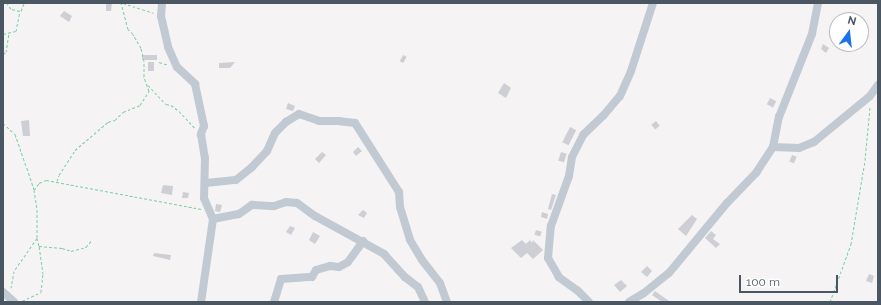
<!DOCTYPE html>
<html>
<head>
<meta charset="utf-8">
<style>
  body { margin:0 }
  #map { position:relative; width:881px; height:305px; overflow:hidden; background:#f5f3f3; font-family:Raleway,sans-serif }
  div>[style] { position:absolute }
  [style*='--x'] { left:calc(var(--x)*1px); top:calc(var(--y)*1px); width:calc(var(--w)*1px); rotate:calc(var(--a)*1deg) }
  .building>* { inset:0; background:#cdcfd5; transform-origin:0 0 }
  .path>* { height:1px; margin-top:-0.5px; transform-origin:0; background:repeating-linear-gradient(90deg,#7ad0a6 0 3px,transparent 0 5px) }
  .street>* { height:8px; margin:-4px; padding:0 4px; transform-origin:4px; border-radius:4px; background:#c1cad2 }
  span { translate:-50% -50%; white-space:nowrap; text-align:center; line-height:1.15; -webkit-text-stroke:3px #fff; paint-order:stroke }
  .frame { position:absolute; inset:0; border:4px solid #4a5661; pointer-events:none }
  .north { position:absolute; left:829px; top:12px; width:40px; height:40px; box-sizing:border-box; background:#fff; border:1px solid #b7bbc0; border-radius:50%; rotate:15deg; font-size:11px; font-weight:700; line-height:16px; text-align:center; color:#4a5661 }
  .north::after { content:''; display:block; margin:auto; width:14px; height:18px; background:#1a73e8; clip-path:polygon(50% 0,100% 100%,50% 72%,0 100%) }
  .scale { position:absolute; left:739px; top:275px; width:99px; height:18px; box-sizing:border-box; border:2px solid #4a5661; border-top:0; padding-left:5px; font-size:12px; line-height:14px; white-space:nowrap; color:#4a5661; -webkit-text-stroke:3px #fff; paint-order:stroke }
</style>
</head>
<body>
<div id="map">
  <div class="building">
    <div style="clip-path:polygon(106px 3px,112px 3px,111px 11px,106px 11px)"></div>
    <div style="clip-path:polygon(64px 11px,72px 16px,69px 22px,60px 16px)"></div>
    <div style="clip-path:polygon(823px 44px,829px 48px,826px 53px,821px 49px)"></div>
    <div style="left:142px;top:55px;width:15px;height:5px"></div>
    <div style="left:403px;top:55px;width:4px;height:7px;rotate:27deg"></div>
    <div style="left:148px;top:62px;width:6px;height:9px"></div>
    <div style="clip-path:polygon(235px 62px,230px 68px,219px 68px,219px 63px)"></div>
    <div style="clip-path:polygon(504px 83px,511px 88px,506px 98px,498px 93px)"></div>
    <div style="left:770px;top:98px;width:7px;height:7px;rotate:27deg"></div>
    <div style="clip-path:polygon(288px 103px,295px 106px,293px 111px,286px 109px)"></div>
    <div style="clip-path:polygon(29px 120px,30px 136px,23px 136px,21px 121px)"></div>
    <div style="left:656px;top:121px;width:6px;height:6px;rotate:51deg"></div>
    <div style="left:570px;top:127px;width:7px;height:17px;rotate:27deg"></div>
    <div style="clip-path:polygon(358px 147px,362px 151px,356px 156px,353px 152px)"></div>
    <div style="clip-path:polygon(322px 152px,326px 155px,319px 163px,315px 159px)"></div>
    <div style="left:561px;top:152px;width:6px;height:9px;rotate:18deg"></div>
    <div style="left:792px;top:155px;width:5px;height:7px;rotate:22deg"></div>
    <div style="clip-path:polygon(163px 185px,173px 186px,172px 195px,161px 193px)"></div>
    <div style="clip-path:polygon(183px 192px,189px 193px,188px 198px,182px 198px)"></div>
    <div style="clip-path:polygon(552px 194px,556px 195px,551px 210px,548px 209px)"></div>
    <div style="clip-path:polygon(216px 204px,222px 205px,220px 212px,215px 211px)"></div>
    <div style="clip-path:polygon(363px 210px,367px 213px,364px 218px,358px 215px)"></div>
    <div style="clip-path:polygon(542px 212px,548px 214px,547px 219px,541px 217px)"></div>
    <div style="clip-path:polygon(692px 215px,697px 219px,686px 236px,678px 229px)"></div>
    <div style="clip-path:polygon(290px 226px,295px 228px,291px 235px,286px 232px)"></div>
    <div style="left:536px;top:230px;width:6px;height:5px;rotate:18deg"></div>
    <div style="clip-path:polygon(711px 231px,716px 235px,713px 239px,720px 244px,716px 248px,705px 238px)"></div>
    <div style="clip-path:polygon(313px 232px,320px 236px,315px 244px,309px 240px)"></div>
    <div style="clip-path:polygon(522px 240px,526px 244px,530px 240px,532px 243px,533px 240px,543px 250px,533px 259px,527px 253px,521px 258px,511px 248px)"></div>
    <div style="clip-path:polygon(154px 253px,171px 255px,170px 260px,153px 256px)"></div>
    <div style="clip-path:polygon(647px 266px,652px 271px,647px 277px,641px 272px)"></div>
    <div style="clip-path:polygon(869px 274px,874px 276px,872px 283px,866px 281px)"></div>
    <div style="clip-path:polygon(621px 280px,627px 286px,620px 292px,614px 285px)"></div>
    <div style="clip-path:polygon(655px 291px,669px 301px,668px 302px,662px 302px,652px 295px)"></div>
  </div>
  <div class="path">
    <div style="--x:123;--y:3;--w:32;--a:18"></div>
    <div style="--x:21;--y:11;--w:9;--a:-69"></div>
    <div style="--x:3;--y:34;--w:13;--a:-13"></div>
    <div style="--x:16;--y:31;--w:20;--a:-79"></div>
    <div style="--x:20;--y:11;--w:9;--a:-167"></div>
    <div style="--x:11;--y:9;--w:7;--a:-124"></div>
    <div style="--x:3;--y:54;--w:4;--a:-34"></div>
    <div style="--x:6;--y:52;--w:20;--a:-81"></div>
    <div style="--x:159;--y:62;--w:9;--a:18"></div>
    <div style="--x:148;--y:85;--w:26;--a:47"></div>
    <div style="--x:166;--y:104;--w:5;--a:11"></div>
    <div style="--x:171;--y:105;--w:10;--a:37"></div>
    <div style="--x:179;--y:111;--w:23;--a:47"></div>
    <div style="--x:3;--y:123;--w:16;--a:43"></div>
    <div style="--x:15;--y:134;--w:36;--a:71"></div>
    <div style="--x:27;--y:168;--w:23;--a:72"></div>
    <div style="--x:34;--y:190;--w:19;--a:81"></div>
    <div style="--x:37;--y:209;--w:29;--a:90"></div>
    <div style="--x:37;--y:238;--w:40;--a:124.9"></div>
    <div style="--x:14;--y:271;--w:17;--a:100"></div>
    <div style="--x:57;--y:181;--w:6;--a:-72"></div>
    <div style="--x:59;--y:175;--w:30;--a:-57"></div>
    <div style="--x:75;--y:150;--w:43;--a:-40.3"></div>
    <div style="--x:108;--y:122;--w:7;--a:-16"></div>
    <div style="--x:115;--y:120;--w:11;--a:-45"></div>
    <div style="--x:123;--y:112;--w:18;--a:-22"></div>
    <div style="--x:140;--y:105;--w:17;--a:-57"></div>
    <div style="--x:149;--y:91;--w:15;--a:-110"></div>
    <div style="--x:144;--y:77;--w:16;--a:-90"></div>
    <div style="--x:144;--y:61;--w:13;--a:-103"></div>
    <div style="--x:141;--y:48;--w:16;--a:-120"></div>
    <div style="--x:133;--y:34;--w:7;--a:-135"></div>
    <div style="--x:128;--y:29;--w:27;--a:-105"></div>
    <div style="--x:34;--y:190;--w:9;--a:-54"></div>
    <div style="--x:39;--y:183;--w:8;--a:-23"></div>
    <div style="--x:46;--y:180;--w:158;--a:10.6"></div>
    <div style="--x:37;--y:238;--w:8;--a:76"></div>
    <div style="--x:39;--y:246;--w:23;--a:5"></div>
    <div style="--x:62;--y:248;--w:9;--a:18"></div>
    <div style="--x:71;--y:251;--w:16;--a:-15"></div>
    <div style="--x:86;--y:247;--w:8;--a:-50"></div>
    <div style="--x:22;--y:301;--w:21;--a:-25"></div>
    <div style="--x:41;--y:292;--w:18;--a:-84"></div>
    <div style="--x:43;--y:274;--w:28;--a:-98"></div>
    <div style="--x:830;--y:302;--w:62;--a:-70.1"></div>
    <div style="--x:851;--y:244;--w:85;--a:-80.5"></div>
    <div style="--x:865;--y:160;--w:53;--a:-84.6"></div>
  </div>
  <div class="street">
    <div style="--x:162;--y:3;--w:13;--a:94"></div>
    <div style="--x:161;--y:16;--w:32;--a:77"></div>
    <div style="--x:168;--y:47;--w:22;--a:66"></div>
    <div style="--x:177;--y:67;--w:25;--a:43"></div>
    <div style="--x:195;--y:84;--w:43;--a:77.9"></div>
    <div style="--x:204;--y:126;--w:9;--a:111"></div>
    <div style="--x:201;--y:134;--w:24;--a:81"></div>
    <div style="--x:205;--y:158;--w:40;--a:91.4"></div>
    <div style="--x:204;--y:198;--w:23;--a:67"></div>
    <div style="--x:213;--y:219;--w:84;--a:98.2"></div>
    <div style="--x:773;--y:147;--w:26;--a:2"></div>
    <div style="--x:799;--y:148;--w:16;--a:-22"></div>
    <div style="--x:814;--y:142;--w:72;--a:-39.4"></div>
    <div style="--x:870;--y:96;--w:14;--a:-54"></div>
    <div style="--x:206;--y:183;--w:30;--a:-6"></div>
    <div style="--x:236;--y:180;--w:21;--a:-39"></div>
    <div style="--x:252;--y:167;--w:22;--a:-47"></div>
    <div style="--x:267;--y:151;--w:20;--a:-66"></div>
    <div style="--x:275;--y:133;--w:16;--a:-45"></div>
    <div style="--x:286;--y:122;--w:15;--a:-32"></div>
    <div style="--x:299;--y:114;--w:21;--a:19"></div>
    <div style="--x:319;--y:121;--w:19;--a:0"></div>
    <div style="--x:338;--y:121;--w:17;--a:7"></div>
    <div style="--x:355;--y:123;--w:82;--a:57.5"></div>
    <div style="--x:399;--y:192;--w:15;--a:86"></div>
    <div style="--x:400;--y:207;--w:34;--a:73"></div>
    <div style="--x:410;--y:240;--w:23;--a:59"></div>
    <div style="--x:422;--y:260;--w:29;--a:52"></div>
    <div style="--x:440;--y:283;--w:20;--a:70"></div>
    <div style="--x:213;--y:219;--w:26;--a:-11"></div>
    <div style="--x:239;--y:214;--w:16;--a:-35"></div>
    <div style="--x:252;--y:205;--w:22;--a:3"></div>
    <div style="--x:274;--y:206;--w:13;--a:-18"></div>
    <div style="--x:286;--y:202;--w:11;--a:5"></div>
    <div style="--x:297;--y:203;--w:22;--a:36"></div>
    <div style="--x:315;--y:216;--w:79;--a:28.8"></div>
    <div style="--x:384;--y:254;--w:31;--a:48"></div>
    <div style="--x:405;--y:277;--w:16;--a:38"></div>
    <div style="--x:418;--y:287;--w:17;--a:65"></div>
    <div style="--x:3;--y:292;--w:15;--a:42"></div>
    <div style="--x:274;--y:302;--w:24;--a:-73"></div>
    <div style="--x:281;--y:279;--w:31;--a:-4"></div>
    <div style="--x:312;--y:277;--w:8;--a:-60"></div>
    <div style="--x:316;--y:270;--w:15;--a:-16"></div>
    <div style="--x:330;--y:266;--w:9;--a:6"></div>
    <div style="--x:339;--y:267;--w:10;--a:-29"></div>
    <div style="--x:348;--y:262;--w:26;--a:-54"></div>
    <div style="--x:589;--y:302;--w:16;--a:-135"></div>
    <div style="--x:578;--y:291;--w:24;--a:-144"></div>
    <div style="--x:559;--y:277;--w:22;--a:-120"></div>
    <div style="--x:548;--y:258;--w:32;--a:-85"></div>
    <div style="--x:551;--y:226;--w:53;--a:-70.2"></div>
    <div style="--x:569;--y:176;--w:19;--a:-81"></div>
    <div style="--x:572;--y:157;--w:25;--a:-63"></div>
    <div style="--x:583;--y:135;--w:28;--a:-44"></div>
    <div style="--x:603;--y:116;--w:26;--a:-50"></div>
    <div style="--x:620;--y:96;--w:27;--a:-66"></div>
    <div style="--x:631;--y:71;--w:71;--a:-72.1"></div>
    <div style="--x:629;--y:302;--w:17;--a:-31"></div>
    <div style="--x:644;--y:293;--w:32;--a:-39"></div>
    <div style="--x:669;--y:273;--w:91;--a:-50.4"></div>
    <div style="--x:727;--y:203;--w:42;--a:-46"></div>
    <div style="--x:756;--y:173;--w:31;--a:-57"></div>
    <div style="--x:773;--y:147;--w:31;--a:-79"></div>
    <div style="--x:779;--y:117;--w:89;--a:-68.3"></div>
    <div style="--x:812;--y:34;--w:32;--a:-79"></div>
  </div>
  <div class="frame"></div>
  <div class="north">N</div>
  <div class="scale">100 m</div>
</div>
</body>
</html>
